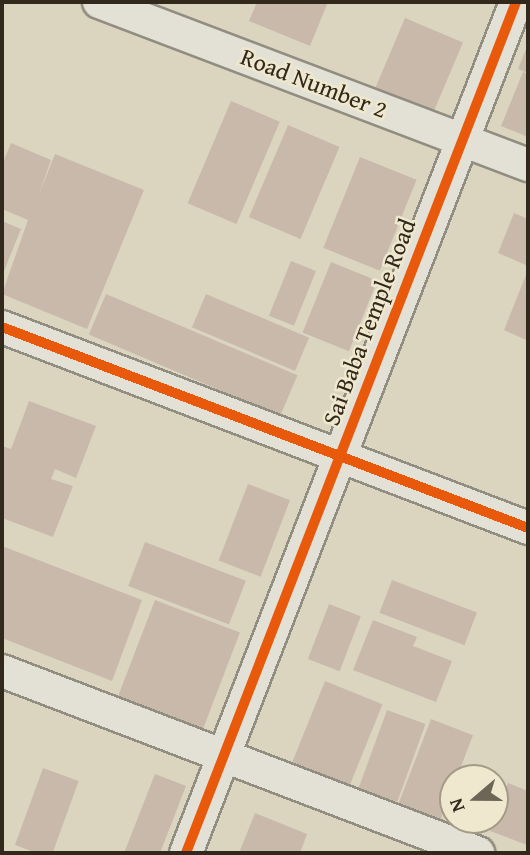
<!DOCTYPE html>
<html>
<head>
<meta charset="utf-8">
<style>
  body { margin:0 }
  #map { position:relative; width:530px; height:855px; overflow:hidden; background:#dbd5c0; font-family:"Gentium Book Plus",serif }
  div>[style] { position:absolute }
  [style*='--x'] { left:calc(var(--x)*1px); top:calc(var(--y)*1px); width:calc(var(--w)*1px); rotate:calc(var(--a)*1deg) }
  .building>* { inset:0; background:#c9b9ab; transform-origin:0 0 }
  .roads { filter:drop-shadow(2px 0 #918d80) drop-shadow(-2px 0 #918d80) drop-shadow(0 2px #918d80) drop-shadow(0 -2px #918d80) }
  .minor>* { height:32px; margin:-16px; padding:0 16px; transform-origin:16px; border-radius:16px; background:#e3e0d5 }
  .cycleway>* { height:10px; margin:-5px; padding:0 5px; transform-origin:5px; border-radius:5px; background:#e8590c }
  span { translate:-50% -50%; white-space:nowrap; text-align:center; line-height:1.15; -webkit-text-stroke:5px #efe8ce; paint-order:stroke }
  .street-label { font-size:24px; color:#32281b }
  .frame { position:absolute; inset:0; border:4px solid #32281b; pointer-events:none }
  .north { position:absolute; left:439px; top:764px; width:70px; height:70px; box-sizing:border-box; background:#efe8ce; border:2px solid #a39b86; border-radius:50%; rotate:250deg; font-size:19px; font-weight:700; line-height:28px; text-align:center; color:#32281b }
  .north::after { content:''; display:block; margin:auto; width:24px; height:32px; background:#6d6555; clip-path:polygon(50% 0,100% 100%,50% 72%,0 100%) }
</style>
</head>
<body>
<div id="map">
  <div class="building">
    <div style="clip-path:polygon(257px 2px,328px 2px,310px 46px,249px 21px)"></div>
    <div style="left:405px;top:18px;width:63px;height:76px;rotate:23deg"></div>
    <div style="clip-path:polygon(528px 44px,528px 73px,518px 69px)"></div>
    <div style="clip-path:polygon(523px 72px,528px 74px,528px 137px,501px 126px)"></div>
    <div style="left:231px;top:101px;width:53px;height:111px;rotate:23deg"></div>
    <div style="left:288px;top:125px;width:56px;height:100px;rotate:23deg"></div>
    <div style="clip-path:polygon(11px 143px,51px 160px,39px 194px,55px 154px,144px 190px,87px 329px,2px 294px,28px 220px,2px 209px,2px 165px)"></div>
    <div style="left:360px;top:157px;width:61px;height:98px;rotate:22deg"></div>
    <div style="clip-path:polygon(514px 213px,528px 219px,528px 266px,498px 253px)"></div>
    <div style="clip-path:polygon(2px 221px,21px 229px,2px 276px)"></div>
    <div style="left:291px;top:261px;width:27px;height:59px;rotate:22deg"></div>
    <div style="left:331px;top:262px;width:50px;height:76px;rotate:22deg"></div>
    <div style="clip-path:polygon(528px 270px,528px 334px,526px 340px,504px 330px)"></div>
    <div style="left:106px;top:294px;width:208px;height:44px;rotate:23deg"></div>
    <div style="left:206px;top:294px;width:112px;height:36px;rotate:23deg"></div>
    <div style="clip-path:polygon(29px 401px,96px 426px,76px 478px,55px 469px,51px 479px,73px 486px,53px 537px,2px 518px,2px 446px,11px 449px)"></div>
    <div style="left:248px;top:484px;width:45px;height:82px;rotate:21deg"></div>
    <div style="left:145px;top:542px;width:108px;height:47px;rotate:21deg"></div>
    <div style="clip-path:polygon(2px 546px,142px 600px,112px 681px,2px 638px)"></div>
    <div style="left:392px;top:580px;width:91px;height:35px;rotate:21deg"></div>
    <div style="left:155px;top:600px;width:91px;height:105px;rotate:21deg"></div>
    <div style="left:329px;top:604px;width:34px;height:59px;rotate:21deg"></div>
    <div style="clip-path:polygon(373px 620px,417px 637px,413px 646px,452px 661px,436px 702px,353px 670px)"></div>
    <div style="left:325px;top:681px;width:62px;height:92px;rotate:22deg"></div>
    <div style="left:387px;top:710px;width:41px;height:83px;rotate:20deg"></div>
    <div style="left:431px;top:719px;width:45px;height:90px;rotate:21deg"></div>
    <div style="left:43px;top:768px;width:38px;height:82px;rotate:20deg"></div>
    <div style="clip-path:polygon(155px 774px,186px 786px,160px 853px,124px 853px)"></div>
    <div style="clip-path:polygon(508px 783px,528px 791px,527px 845px,490px 831px)"></div>
    <div style="clip-path:polygon(255px 813px,307px 834px,300px 853px,239px 853px)"></div>
  </div>
  <div class="roads">
    <div class="minor">
      <div style="--x:99;--y:2;--w:459;--a:20.8"></div>
      <div style="--x:2;--y:327;--w:563;--a:20.91"></div>
      <div style="--x:2;--y:671;--w:510;--a:20.92"></div>
      <div style="--x:186;--y:853;--w:913;--a:-68.8"></div>
    </div>
  </div>
  <div class="cycleway">
    <div style="--x:2;--y:327;--w:563;--a:20.91"></div>
    <div style="--x:186;--y:853;--w:913;--a:-68.8"></div>
  </div>
  <div class="street-label">
    <span style="left:314px;top:83px;rotate:21deg">Road Number 2</span>
    <span style="left:369px;top:322px;rotate:-69deg">Sai Baba Temple Road</span>
  </div>
  <div class="frame"></div>
  <div class="north">N</div>
</div>
</body>
</html>
